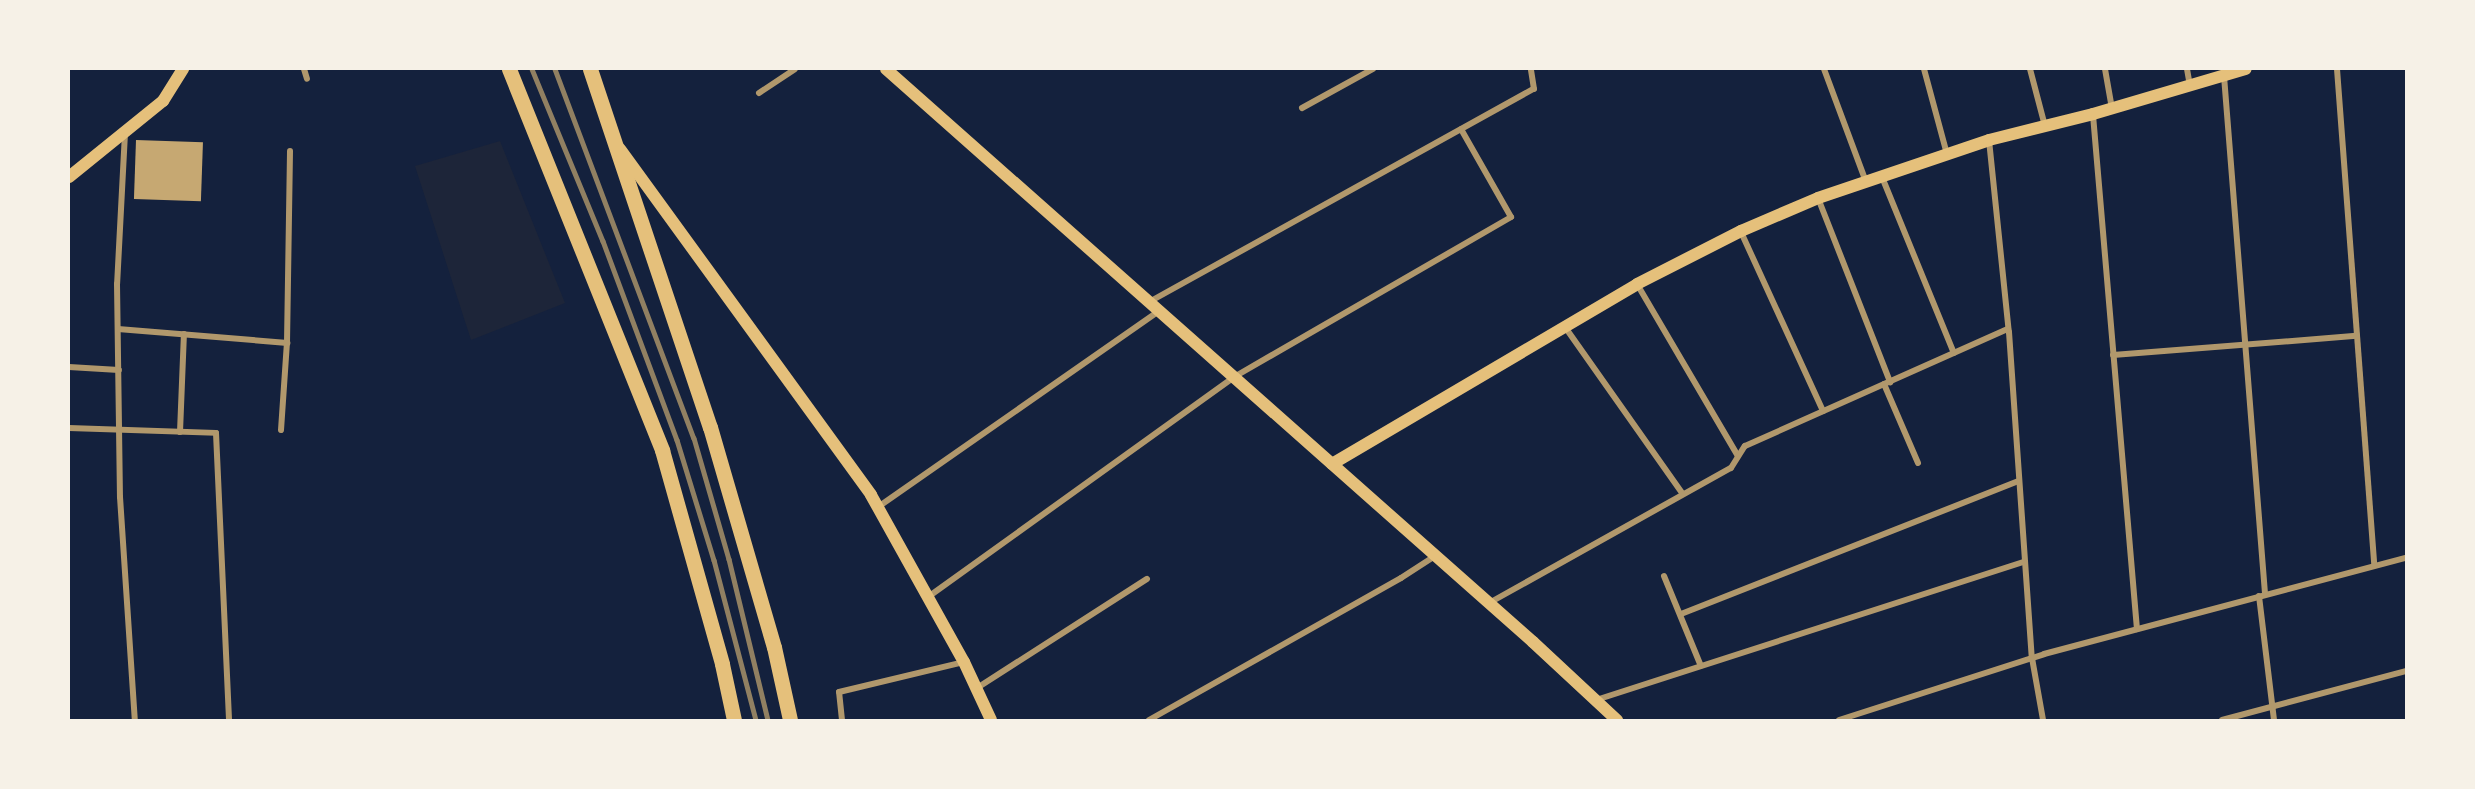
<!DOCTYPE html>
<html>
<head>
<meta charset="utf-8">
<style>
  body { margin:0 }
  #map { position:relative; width:2475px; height:789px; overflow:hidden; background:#14213d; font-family:"Space Grotesk",sans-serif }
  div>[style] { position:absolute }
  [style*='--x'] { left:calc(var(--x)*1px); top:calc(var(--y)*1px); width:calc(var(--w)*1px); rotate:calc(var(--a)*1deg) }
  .green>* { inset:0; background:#1d2539 }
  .building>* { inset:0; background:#c6a872; transform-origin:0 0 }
  .minor>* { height:6px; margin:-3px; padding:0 3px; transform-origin:3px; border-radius:3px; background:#b1986c }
  .secondary>* { height:12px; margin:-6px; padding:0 6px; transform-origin:6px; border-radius:6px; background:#e5c07b }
  .primary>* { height:15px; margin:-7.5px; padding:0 7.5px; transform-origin:7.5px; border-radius:7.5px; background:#e5c07b }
  .rail>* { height:4.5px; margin:-2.25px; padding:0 2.25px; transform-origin:2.25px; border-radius:2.25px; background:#918062 }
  span { translate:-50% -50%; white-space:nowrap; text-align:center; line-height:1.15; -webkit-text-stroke:4.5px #f6f1e7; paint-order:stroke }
  .frame { position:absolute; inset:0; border:70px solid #f6f1e7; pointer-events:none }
</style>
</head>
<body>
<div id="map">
  <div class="green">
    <div style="clip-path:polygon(500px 141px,565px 303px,471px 340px,415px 166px)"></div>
  </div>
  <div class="building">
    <div style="left:136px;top:140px;width:67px;height:59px;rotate:2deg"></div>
  </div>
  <div class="minor">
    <div style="--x:304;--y:69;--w:10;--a:73"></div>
    <div style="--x:1824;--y:69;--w:121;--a:69.6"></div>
    <div style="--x:1924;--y:69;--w:88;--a:74.9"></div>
    <div style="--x:2030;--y:69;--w:59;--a:75.3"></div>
    <div style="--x:2105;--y:69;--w:40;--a:80"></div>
    <div style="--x:2187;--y:69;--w:17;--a:80"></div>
    <div style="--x:2337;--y:69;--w:497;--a:85.7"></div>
    <div style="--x:2224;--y:76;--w:520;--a:85.47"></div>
    <div style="--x:759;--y:93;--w:43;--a:-33.7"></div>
    <div style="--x:1302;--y:108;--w:81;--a:-28.8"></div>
    <div style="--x:2093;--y:115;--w:516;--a:85.11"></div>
    <div style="--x:125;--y:133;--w:151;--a:93"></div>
    <div style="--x:117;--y:284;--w:213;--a:89.2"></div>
    <div style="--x:120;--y:497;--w:224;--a:86.2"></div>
    <div style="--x:1989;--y:140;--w:193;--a:84.1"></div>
    <div style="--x:2009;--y:332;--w:327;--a:86"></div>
    <div style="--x:2032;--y:658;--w:63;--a:79.9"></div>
    <div style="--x:1882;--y:177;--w:190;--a:67.8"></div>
    <div style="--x:1818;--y:198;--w:198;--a:68.6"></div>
    <div style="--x:1741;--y:232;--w:197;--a:65.4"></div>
    <div style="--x:1637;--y:284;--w:199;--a:59.6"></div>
    <div style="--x:1149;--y:302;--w:440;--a:-29"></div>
    <div style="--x:1534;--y:89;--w:20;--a:-99"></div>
    <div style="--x:1565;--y:327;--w:204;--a:54.8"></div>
    <div style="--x:118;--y:329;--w:170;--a:4.7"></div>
    <div style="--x:2113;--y:355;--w:244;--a:-4.5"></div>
    <div style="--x:69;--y:367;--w:50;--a:3.4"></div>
    <div style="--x:1884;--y:384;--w:86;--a:66.7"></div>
    <div style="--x:69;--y:428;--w:147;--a:1.9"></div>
    <div style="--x:216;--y:433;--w:287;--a:87.4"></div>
    <div style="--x:281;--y:430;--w:87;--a:-86.1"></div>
    <div style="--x:287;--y:343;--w:192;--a:-89.1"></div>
    <div style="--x:180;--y:432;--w:98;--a:-87.7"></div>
    <div style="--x:878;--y:507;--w:343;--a:-34.9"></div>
    <div style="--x:1664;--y:576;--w:97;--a:67.7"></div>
    <div style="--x:2259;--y:596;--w:125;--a:83.1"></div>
    <div style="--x:928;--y:597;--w:377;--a:-35.7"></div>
    <div style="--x:1234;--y:377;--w:320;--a:-30"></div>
    <div style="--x:1511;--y:217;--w:101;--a:-119.6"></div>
    <div style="--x:1489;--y:603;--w:277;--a:-29.2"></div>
    <div style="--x:1731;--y:468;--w:26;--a:-58"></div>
    <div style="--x:1745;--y:446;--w:288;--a:-24"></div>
    <div style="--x:1681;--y:614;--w:362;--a:-21.5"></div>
    <div style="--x:977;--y:688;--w:202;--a:-32.7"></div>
    <div style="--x:1596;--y:700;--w:449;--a:-17.9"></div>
    <div style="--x:842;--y:720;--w:28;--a:-96"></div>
    <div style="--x:839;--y:692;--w:129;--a:-13.5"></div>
    <div style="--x:1149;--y:720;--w:289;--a:-29.4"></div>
    <div style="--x:1401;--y:578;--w:40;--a:-32.9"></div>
    <div style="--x:1839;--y:720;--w:215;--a:-17.8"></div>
    <div style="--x:2044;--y:654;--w:375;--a:-14.9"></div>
    <div style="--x:2222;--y:720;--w:190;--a:-14.9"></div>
  </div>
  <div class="secondary">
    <div style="--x:886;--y:69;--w:864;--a:41.53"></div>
    <div style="--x:1533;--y:642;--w:115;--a:42.9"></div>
    <div style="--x:620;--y:149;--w:427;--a:54"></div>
    <div style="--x:871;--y:495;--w:191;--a:60.9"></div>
    <div style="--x:964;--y:662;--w:64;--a:65"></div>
    <div style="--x:69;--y:177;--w:121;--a:-39"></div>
    <div style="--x:163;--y:101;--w:38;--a:-58"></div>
    <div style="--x:1332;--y:464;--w:354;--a:-30.5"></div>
    <div style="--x:1637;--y:284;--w:117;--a:-27"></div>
    <div style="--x:1741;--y:231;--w:84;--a:-23.2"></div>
    <div style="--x:1818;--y:198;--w:181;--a:-18.7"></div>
    <div style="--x:1989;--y:140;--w:107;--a:-14"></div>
    <div style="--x:2093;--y:114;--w:159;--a:-16.4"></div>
  </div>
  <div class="primary">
    <div style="--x:509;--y:69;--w:411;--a:68.1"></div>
    <div style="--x:662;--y:450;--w:222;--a:74.3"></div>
    <div style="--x:722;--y:664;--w:57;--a:77.9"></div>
    <div style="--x:590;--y:69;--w:378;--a:71.5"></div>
    <div style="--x:710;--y:427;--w:229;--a:73.8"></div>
    <div style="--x:774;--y:647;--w:75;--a:77.6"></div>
  </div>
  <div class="rail">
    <div style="--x:532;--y:69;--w:186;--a:67.6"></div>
    <div style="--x:603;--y:241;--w:212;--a:69.6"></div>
    <div style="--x:677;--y:440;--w:126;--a:72.9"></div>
    <div style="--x:714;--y:560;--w:165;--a:75.3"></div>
    <div style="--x:555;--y:69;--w:394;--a:69.4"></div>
    <div style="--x:694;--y:438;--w:126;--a:73.9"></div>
    <div style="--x:729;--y:559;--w:166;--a:76.4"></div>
  </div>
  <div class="frame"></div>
</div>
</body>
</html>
